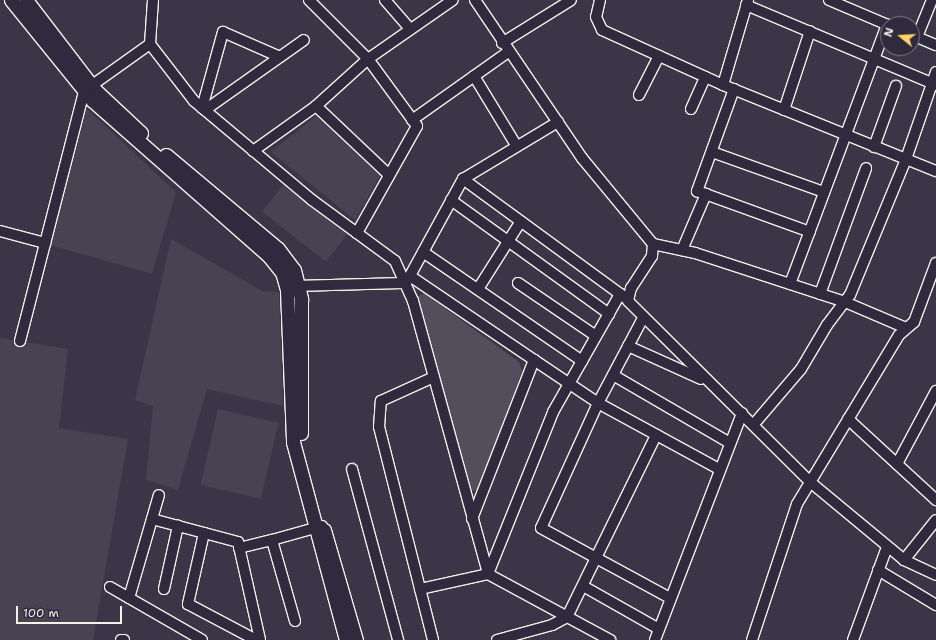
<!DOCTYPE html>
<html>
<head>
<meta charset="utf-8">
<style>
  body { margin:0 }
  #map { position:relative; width:936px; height:640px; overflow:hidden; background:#3b3647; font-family:"Shantell Sans",sans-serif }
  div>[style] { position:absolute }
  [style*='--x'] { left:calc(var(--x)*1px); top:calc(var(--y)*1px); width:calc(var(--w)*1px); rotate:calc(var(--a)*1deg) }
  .built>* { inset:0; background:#484352; transform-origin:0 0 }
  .green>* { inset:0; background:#534e5c }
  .roads { filter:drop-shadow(1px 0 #f4f1e8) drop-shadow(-1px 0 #f4f1e8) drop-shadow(0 1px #f4f1e8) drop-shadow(0 -1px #f4f1e8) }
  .minor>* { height:10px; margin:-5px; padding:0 5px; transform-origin:5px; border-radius:5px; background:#2f2a3d }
  .major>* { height:13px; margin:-6.5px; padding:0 6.5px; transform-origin:6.5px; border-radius:6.5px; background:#2f2a3d }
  span { translate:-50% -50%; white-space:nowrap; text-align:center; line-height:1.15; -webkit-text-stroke:3.5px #2f2a3d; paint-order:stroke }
  .north { position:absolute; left:880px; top:16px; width:40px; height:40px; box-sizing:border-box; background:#2f2a3d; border:1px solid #7e7a81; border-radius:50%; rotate:288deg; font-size:11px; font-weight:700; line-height:16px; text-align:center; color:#f4f1e8 }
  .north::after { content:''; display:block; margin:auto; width:14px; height:18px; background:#ffd166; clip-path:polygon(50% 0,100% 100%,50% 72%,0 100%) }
  .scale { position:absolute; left:16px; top:606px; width:106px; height:18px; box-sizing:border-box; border:2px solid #f4f1e8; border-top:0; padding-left:5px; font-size:12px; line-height:14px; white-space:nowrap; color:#f4f1e8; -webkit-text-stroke:3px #2f2a3d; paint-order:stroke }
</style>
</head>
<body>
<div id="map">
  <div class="built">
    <div style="clip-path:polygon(87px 109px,176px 192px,152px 274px,50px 245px)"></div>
    <div style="clip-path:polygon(316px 116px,380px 176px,355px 220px,271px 152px)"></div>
    <div style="left:283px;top:185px;width:81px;height:34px;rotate:38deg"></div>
    <div style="clip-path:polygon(171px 239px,262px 291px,279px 292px,283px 406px,207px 389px,178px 490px,146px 480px,153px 406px,135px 400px)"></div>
    <div style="clip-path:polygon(0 338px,68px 349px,59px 428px,128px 439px,93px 640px,0 640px)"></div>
    <div style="left:218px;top:409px;width:62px;height:78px;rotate:13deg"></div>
  </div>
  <div class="green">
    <div style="clip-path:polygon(424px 293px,519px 362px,522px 371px,479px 490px,471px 491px,417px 297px)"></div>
  </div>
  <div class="roads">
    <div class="minor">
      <div style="--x:153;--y:0;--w:44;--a:93.9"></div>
      <div style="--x:150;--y:44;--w:72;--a:52.3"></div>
      <div style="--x:194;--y:101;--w:154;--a:40"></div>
      <div style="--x:312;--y:200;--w:103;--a:36.3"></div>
      <div style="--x:395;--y:261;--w:44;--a:65.8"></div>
      <div style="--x:413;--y:301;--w:283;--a:74.6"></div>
      <div style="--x:488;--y:574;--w:139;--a:28.4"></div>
      <div style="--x:309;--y:0;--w:83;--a:45"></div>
      <div style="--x:368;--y:59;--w:103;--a:-34.8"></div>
      <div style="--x:385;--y:0;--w:38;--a:49"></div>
      <div style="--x:475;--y:0;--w:191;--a:55.9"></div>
      <div style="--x:582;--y:158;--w:112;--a:50.5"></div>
      <div style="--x:653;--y:244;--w:12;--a:95"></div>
      <div style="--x:652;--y:256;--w:38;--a:123"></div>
      <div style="--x:631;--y:288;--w:13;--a:103"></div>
      <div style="--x:628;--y:301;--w:255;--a:44.8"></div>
      <div style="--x:809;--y:481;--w:124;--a:39.7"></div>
      <div style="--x:904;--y:560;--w:35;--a:25"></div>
      <div style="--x:600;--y:0;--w:17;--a:103"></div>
      <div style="--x:596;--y:17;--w:14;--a:65"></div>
      <div style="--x:602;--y:30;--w:133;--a:24.4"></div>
      <div style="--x:723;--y:85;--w:230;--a:22"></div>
      <div style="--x:829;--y:0;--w:64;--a:23"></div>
      <div style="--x:746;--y:5;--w:206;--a:22.8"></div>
      <div style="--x:912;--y:35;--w:26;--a:23"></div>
      <div style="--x:917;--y:37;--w:40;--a:-68"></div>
      <div style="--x:502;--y:43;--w:81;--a:-31.9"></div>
      <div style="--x:474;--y:76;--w:81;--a:58.7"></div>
      <div style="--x:723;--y:85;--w:89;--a:-73.6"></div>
      <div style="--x:734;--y:89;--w:109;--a:109.9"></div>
      <div style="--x:697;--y:191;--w:120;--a:19.9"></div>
      <div style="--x:639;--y:95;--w:44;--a:-62.9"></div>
      <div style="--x:316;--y:106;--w:100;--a:43.4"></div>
      <div style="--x:202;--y:108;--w:79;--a:-74.6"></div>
      <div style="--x:223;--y:32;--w:62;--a:23.7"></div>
      <div style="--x:691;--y:109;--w:35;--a:-66"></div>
      <div style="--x:205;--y:110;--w:121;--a:-35.3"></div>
      <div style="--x:784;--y:110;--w:83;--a:-71.8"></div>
      <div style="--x:412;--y:120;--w:118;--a:-35.3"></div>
      <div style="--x:874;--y:147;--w:65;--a:-70.2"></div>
      <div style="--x:253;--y:151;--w:77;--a:-35.5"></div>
      <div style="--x:316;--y:106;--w:70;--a:-42.1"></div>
      <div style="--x:368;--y:59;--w:83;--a:53.8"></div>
      <div style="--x:417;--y:126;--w:123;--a:119.3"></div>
      <div style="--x:712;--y:152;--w:119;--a:19.7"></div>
      <div style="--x:463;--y:179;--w:200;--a:36.2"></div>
      <div style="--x:451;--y:200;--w:195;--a:35.8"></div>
      <div style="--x:0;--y:231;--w:47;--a:14.9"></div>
      <div style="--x:653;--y:244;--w:43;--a:12.1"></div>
      <div style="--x:695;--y:253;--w:158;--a:18.1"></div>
      <div style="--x:845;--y:302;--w:66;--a:23.1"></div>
      <div style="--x:682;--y:250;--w:61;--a:-66.8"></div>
      <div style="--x:423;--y:252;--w:193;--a:34.4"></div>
      <div style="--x:410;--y:276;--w:150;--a:34.1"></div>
      <div style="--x:518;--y:283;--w:94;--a:34.2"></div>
      <div style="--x:790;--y:284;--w:277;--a:-69.5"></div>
      <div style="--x:291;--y:286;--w:115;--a:-1.5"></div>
      <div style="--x:406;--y:283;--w:119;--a:-61.3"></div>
      <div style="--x:463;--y:179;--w:111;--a:-31"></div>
      <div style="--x:478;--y:289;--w:80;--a:-57.7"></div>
      <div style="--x:820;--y:294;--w:134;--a:-69.9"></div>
      <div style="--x:643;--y:318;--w:96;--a:117.9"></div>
      <div style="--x:598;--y:403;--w:137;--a:114.5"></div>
      <div style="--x:541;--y:528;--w:147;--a:28.5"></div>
      <div style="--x:20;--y:341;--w:258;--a:-75.6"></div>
      <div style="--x:84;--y:91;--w:81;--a:-35.5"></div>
      <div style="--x:628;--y:346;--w:80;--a:24.3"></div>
      <div style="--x:613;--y:375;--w:135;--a:30.2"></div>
      <div style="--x:848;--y:419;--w:120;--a:42.6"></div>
      <div style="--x:754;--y:424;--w:72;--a:-49.5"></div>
      <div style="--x:801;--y:369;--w:51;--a:-59.4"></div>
      <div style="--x:827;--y:325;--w:38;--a:-53"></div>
      <div style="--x:850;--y:295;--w:147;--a:-67.6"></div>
      <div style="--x:906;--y:159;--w:92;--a:-71"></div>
      <div style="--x:897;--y:464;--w:83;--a:-61.9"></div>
      <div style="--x:352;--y:469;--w:177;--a:74.9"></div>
      <div style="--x:152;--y:519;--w:89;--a:15"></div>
      <div style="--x:238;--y:542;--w:100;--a:77.3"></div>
      <div style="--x:472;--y:519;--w:171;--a:-68.7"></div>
      <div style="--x:534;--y:360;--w:77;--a:33.9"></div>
      <div style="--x:598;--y:403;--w:138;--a:28.6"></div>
      <div style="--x:204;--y:533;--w:73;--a:102.7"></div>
      <div style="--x:188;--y:604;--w:77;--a:27.9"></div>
      <div style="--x:239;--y:548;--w:34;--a:-14"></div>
      <div style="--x:904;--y:560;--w:51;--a:-51.3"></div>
      <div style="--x:878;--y:570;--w:68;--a:31.1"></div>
      <div style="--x:583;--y:586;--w:87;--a:29.5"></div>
      <div style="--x:110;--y:587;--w:106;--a:29.9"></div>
      <div style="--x:164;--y:589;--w:65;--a:-77.5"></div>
      <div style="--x:420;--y:589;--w:70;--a:-12.4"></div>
      <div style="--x:488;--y:574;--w:175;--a:-68.1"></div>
      <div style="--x:553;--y:412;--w:136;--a:-60.4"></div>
      <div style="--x:129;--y:598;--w:107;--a:-73.8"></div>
      <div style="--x:295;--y:621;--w:84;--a:-105.9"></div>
      <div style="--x:272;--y:540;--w:52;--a:-15.6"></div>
      <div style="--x:121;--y:640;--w:3;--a:0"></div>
      <div style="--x:433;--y:640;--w:220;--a:-104.2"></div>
      <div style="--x:379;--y:427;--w:26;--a:-86"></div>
      <div style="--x:381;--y:401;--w:58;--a:-24.4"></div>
      <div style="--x:497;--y:640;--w:57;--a:-15.3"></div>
      <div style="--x:552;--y:625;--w:17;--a:-28"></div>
      <div style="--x:567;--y:617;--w:203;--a:-63.9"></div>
      <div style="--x:655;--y:640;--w:243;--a:-69"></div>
      <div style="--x:752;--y:640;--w:143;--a:-71.7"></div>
      <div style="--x:797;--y:504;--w:197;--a:-58.9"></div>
      <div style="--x:899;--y:335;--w:20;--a:-41"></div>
      <div style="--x:914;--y:322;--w:63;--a:-69.6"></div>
      <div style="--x:853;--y:640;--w:99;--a:-69.9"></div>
    </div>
    <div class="major">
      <div style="--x:11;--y:0;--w:129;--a:51"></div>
      <div style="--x:92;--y:100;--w:235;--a:41.4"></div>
      <div style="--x:268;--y:255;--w:22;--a:51"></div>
      <div style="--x:282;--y:272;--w:19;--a:74"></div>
      <div style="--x:287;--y:290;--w:152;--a:87.7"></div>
      <div style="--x:293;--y:442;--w:205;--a:75"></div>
      <div style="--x:26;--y:0;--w:113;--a:52.5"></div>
      <div style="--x:95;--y:90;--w:63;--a:43.1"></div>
      <div style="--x:166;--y:155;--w:146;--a:40"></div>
      <div style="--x:278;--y:249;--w:26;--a:53"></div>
      <div style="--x:294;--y:270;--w:30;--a:76"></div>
      <div style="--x:301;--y:299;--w:134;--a:90"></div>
      <div style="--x:324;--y:530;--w:115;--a:73.8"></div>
    </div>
  </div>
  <div class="north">N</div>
  <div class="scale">100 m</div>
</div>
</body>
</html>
